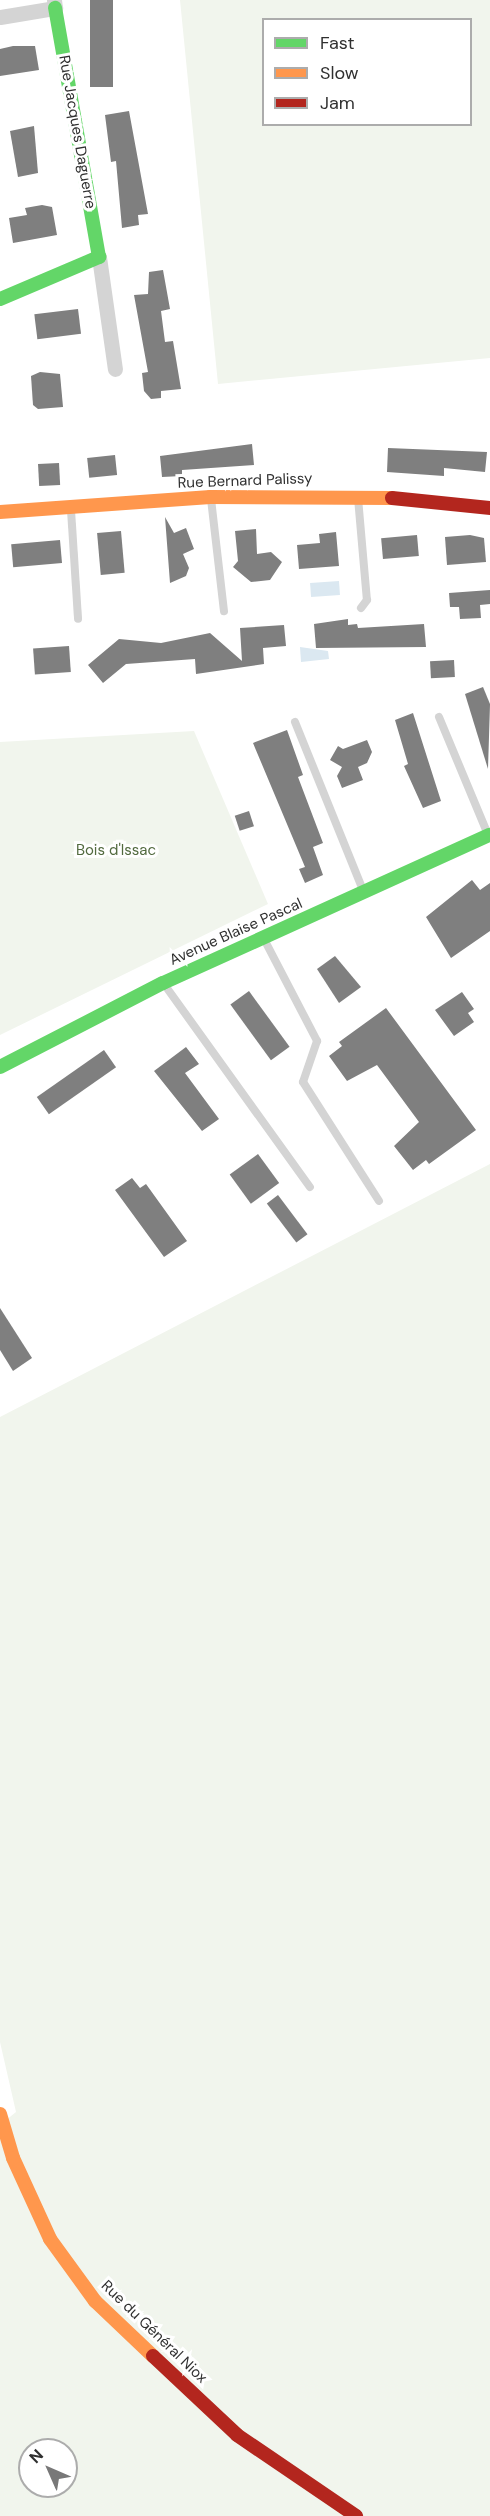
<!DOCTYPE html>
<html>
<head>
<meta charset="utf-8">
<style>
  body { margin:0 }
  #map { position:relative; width:490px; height:2516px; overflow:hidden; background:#fff; font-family:"DM Sans",sans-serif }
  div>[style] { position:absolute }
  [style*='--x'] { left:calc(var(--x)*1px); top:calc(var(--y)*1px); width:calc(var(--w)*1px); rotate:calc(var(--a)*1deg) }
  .green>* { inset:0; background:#f1f5ed }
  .water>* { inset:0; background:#dbe8f1; transform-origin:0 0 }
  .building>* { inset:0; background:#7f7f7f; transform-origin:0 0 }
  .lane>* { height:8px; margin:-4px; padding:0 4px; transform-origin:4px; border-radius:4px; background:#d4d4d4 }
  .street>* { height:15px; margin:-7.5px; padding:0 7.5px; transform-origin:7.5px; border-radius:7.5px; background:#d4d4d4 }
  .fast>* { height:14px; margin:-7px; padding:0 7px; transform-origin:7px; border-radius:7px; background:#63d668 }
  .slow>* { height:14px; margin:-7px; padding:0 7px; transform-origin:7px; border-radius:7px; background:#ff974d }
  .jam>* { height:14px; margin:-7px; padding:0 7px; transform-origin:7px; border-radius:7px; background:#b3261e }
  span { translate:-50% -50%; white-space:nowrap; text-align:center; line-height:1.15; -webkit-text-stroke:6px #fff; paint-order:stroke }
  .street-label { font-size:15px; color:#303030 }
  .park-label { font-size:15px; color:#526a3f }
  .legend { position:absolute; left:262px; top:18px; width:210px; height:108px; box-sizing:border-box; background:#fff; border:2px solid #acacac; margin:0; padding:8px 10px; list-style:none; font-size:18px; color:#303030 }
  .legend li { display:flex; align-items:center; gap:12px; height:30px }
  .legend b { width:30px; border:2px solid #acacac }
  .north { position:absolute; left:18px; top:2438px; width:60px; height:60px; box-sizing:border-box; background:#fff; border:2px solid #acacac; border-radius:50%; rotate:315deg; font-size:16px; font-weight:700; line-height:24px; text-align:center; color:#303030 }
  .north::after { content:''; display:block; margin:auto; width:21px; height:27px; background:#787878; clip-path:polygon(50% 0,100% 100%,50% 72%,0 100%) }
</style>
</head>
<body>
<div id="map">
  <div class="green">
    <div style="clip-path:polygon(evenodd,180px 0,490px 0,490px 358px,218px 384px,180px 0,264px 20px,470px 20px,470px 124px,264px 124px,264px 20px)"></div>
    <div style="clip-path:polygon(194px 731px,268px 904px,0 1035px,0 742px)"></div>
    <div style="clip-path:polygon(evenodd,490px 1164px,490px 2516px,0 2516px,0 2125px,16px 2112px,0 2042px,0 1417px,490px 1164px,30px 2450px,66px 2450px,66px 2486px,30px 2486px,30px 2450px)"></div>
  </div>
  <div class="water">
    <div style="left:339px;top:581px;width:14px;height:29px;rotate:86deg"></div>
    <div style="clip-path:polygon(300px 647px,328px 651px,329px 659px,301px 662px)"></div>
  </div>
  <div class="building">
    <div style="left:90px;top:0;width:23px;height:87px"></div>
    <div style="clip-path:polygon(13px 46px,35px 46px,39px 70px,0 76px,0 49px)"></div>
    <div style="clip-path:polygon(129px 111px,148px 214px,138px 215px,139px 225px,122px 228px,116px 161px,111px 162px,105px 115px)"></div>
    <div style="clip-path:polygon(34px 126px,38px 173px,18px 177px,10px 131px)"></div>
    <div style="clip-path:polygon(42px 205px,52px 207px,57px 235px,13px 243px,9px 218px,27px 215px,25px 208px)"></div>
    <div style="clip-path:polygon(163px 270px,170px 309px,161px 311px,165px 342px,173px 341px,181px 389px,161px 391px,161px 398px,151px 399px,144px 391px,142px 373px,148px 372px,134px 295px,148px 294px,149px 272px)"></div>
    <div style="left:78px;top:309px;width:25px;height:44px;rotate:83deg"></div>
    <div style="clip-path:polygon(40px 372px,60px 374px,63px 407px,38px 409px,33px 405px,31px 376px)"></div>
    <div style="clip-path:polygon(252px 444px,254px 465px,182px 470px,182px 476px,162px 477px,160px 456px)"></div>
    <div style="clip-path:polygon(388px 448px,487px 452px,485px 472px,444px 468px,444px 476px,387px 472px)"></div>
    <div style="left:115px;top:455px;width:20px;height:28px;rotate:84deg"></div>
    <div style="left:59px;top:463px;width:22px;height:21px;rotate:87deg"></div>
    <div style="clip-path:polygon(165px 517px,174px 533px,186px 528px,194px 549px,183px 554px,189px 568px,186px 576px,170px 583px)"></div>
    <div style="clip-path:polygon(256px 529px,257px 554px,271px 552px,282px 562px,270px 580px,251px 582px,233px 567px,238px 561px,235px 531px)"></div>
    <div style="left:121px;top:531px;width:42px;height:24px;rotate:85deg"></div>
    <div style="clip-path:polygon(336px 532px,339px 566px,299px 569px,297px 545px,320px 543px,319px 534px)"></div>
    <div style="left:417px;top:535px;width:21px;height:36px;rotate:85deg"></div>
    <div style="clip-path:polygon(470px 535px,484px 538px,486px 562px,447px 565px,445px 537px)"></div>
    <div style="left:60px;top:540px;width:23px;height:49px;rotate:85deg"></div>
    <div style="clip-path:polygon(490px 590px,490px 604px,480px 605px,481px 618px,460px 619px,459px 607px,450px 607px,449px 593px)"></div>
    <div style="clip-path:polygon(348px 619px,348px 625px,357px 624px,358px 628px,424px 624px,426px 647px,316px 648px,314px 624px)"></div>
    <div style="clip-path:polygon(284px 625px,286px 646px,263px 648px,264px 664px,196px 674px,195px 659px,126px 664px,103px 683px,88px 665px,119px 639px,161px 643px,210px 633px,242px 661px,240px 628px)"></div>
    <div style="left:69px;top:646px;width:26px;height:36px;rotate:86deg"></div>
    <div style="left:454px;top:660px;width:17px;height:24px;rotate:87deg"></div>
    <div style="clip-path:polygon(483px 687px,490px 704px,488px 769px,465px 694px)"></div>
    <div style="clip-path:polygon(413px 713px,441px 801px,423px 808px,404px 766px,408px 764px,395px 720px)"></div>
    <div style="clip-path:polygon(287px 730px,303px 775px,298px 777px,323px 843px,313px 847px,323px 875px,305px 883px,299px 869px,305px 867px,253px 743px)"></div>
    <div style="clip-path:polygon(367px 740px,372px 752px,367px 763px,358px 767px,363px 780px,342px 788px,337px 776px,342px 767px,330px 760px,338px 746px,343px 749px)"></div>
    <div style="left:249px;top:811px;width:16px;height:15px;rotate:72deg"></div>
    <div style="clip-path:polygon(472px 880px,480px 890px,490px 883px,490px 931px,451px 958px,426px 917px)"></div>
    <div style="clip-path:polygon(335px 956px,361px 987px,339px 1003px,317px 969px)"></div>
    <div style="left:249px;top:991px;width:69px;height:23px;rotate:54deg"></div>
    <div style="clip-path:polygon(462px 992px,474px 1009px,468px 1013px,474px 1022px,454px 1036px,435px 1010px)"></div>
    <div style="clip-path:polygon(386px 1008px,476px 1130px,429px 1164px,426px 1160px,413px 1170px,394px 1146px,419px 1122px,377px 1065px,347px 1081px,329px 1056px,342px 1046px,339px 1042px)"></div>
    <div style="clip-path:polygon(186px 1047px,199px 1064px,185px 1073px,219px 1119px,202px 1131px,154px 1071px)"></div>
    <div style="left:104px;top:1050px;width:21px;height:82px;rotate:55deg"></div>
    <div style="left:258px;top:1154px;width:36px;height:35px;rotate:54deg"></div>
    <div style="clip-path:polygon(132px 1178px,140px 1188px,146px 1184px,187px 1241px,164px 1257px,115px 1190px)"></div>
    <div style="left:278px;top:1195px;width:49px;height:14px;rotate:53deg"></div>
    <div style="clip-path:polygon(0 1308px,32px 1358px,13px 1371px,0 1350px)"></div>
  </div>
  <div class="lane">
    <div style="--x:358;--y:498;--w:102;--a:85"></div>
    <div style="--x:367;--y:600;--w:10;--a:127"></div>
    <div style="--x:211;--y:499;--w:113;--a:83.4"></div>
    <div style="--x:71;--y:510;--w:109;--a:86.3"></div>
    <div style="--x:439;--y:717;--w:128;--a:67.4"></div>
    <div style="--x:295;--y:722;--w:181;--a:68"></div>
    <div style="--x:264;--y:939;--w:115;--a:62.5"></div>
    <div style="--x:317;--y:1041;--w:43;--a:108.9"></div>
    <div style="--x:303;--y:1082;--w:141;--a:57.4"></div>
    <div style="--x:164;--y:984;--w:250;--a:54.3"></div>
  </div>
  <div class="street">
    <div style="--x:0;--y:17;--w:56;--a:-9.3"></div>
    <div style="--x:55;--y:8;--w:8;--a:-97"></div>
    <div style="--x:99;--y:257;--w:113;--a:81.9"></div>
  </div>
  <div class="fast">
    <div style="--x:0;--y:299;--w:108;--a:-23"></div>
    <div style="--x:99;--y:257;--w:253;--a:-100"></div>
    <div style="--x:0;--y:1067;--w:183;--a:-27.3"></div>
    <div style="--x:163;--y:983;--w:359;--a:-24.4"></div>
  </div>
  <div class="slow">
    <div style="--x:0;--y:512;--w:211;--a:-4.1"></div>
    <div style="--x:210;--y:497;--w:182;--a:0.3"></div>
    <div style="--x:0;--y:2114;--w:46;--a:73.5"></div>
    <div style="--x:13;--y:2158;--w:89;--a:65.4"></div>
    <div style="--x:50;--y:2239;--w:77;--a:54"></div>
    <div style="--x:95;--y:2301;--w:80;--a:43.5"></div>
  </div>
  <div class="jam">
    <div style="--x:392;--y:498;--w:99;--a:5.8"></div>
    <div style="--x:153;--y:2356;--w:115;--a:43.2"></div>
    <div style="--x:237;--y:2435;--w:144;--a:34.2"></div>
  </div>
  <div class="street-label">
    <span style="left:77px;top:132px;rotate:80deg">Rue Jacques Daguerre</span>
    <span style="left:245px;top:481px;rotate:-2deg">Rue Bernard Palissy</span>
    <span style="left:236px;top:932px;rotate:-24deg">Avenue Blaise Pascal</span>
    <span style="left:154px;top:2332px;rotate:44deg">Rue du Général Niox</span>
  </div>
  <div class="park-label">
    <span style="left:116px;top:851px">Bois d'Issac</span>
  </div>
  <ul class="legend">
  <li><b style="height:8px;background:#63d668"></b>Fast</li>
  <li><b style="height:8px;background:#ff974d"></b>Slow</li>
  <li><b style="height:8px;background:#b3261e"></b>Jam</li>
  </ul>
  <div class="north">N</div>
</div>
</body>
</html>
